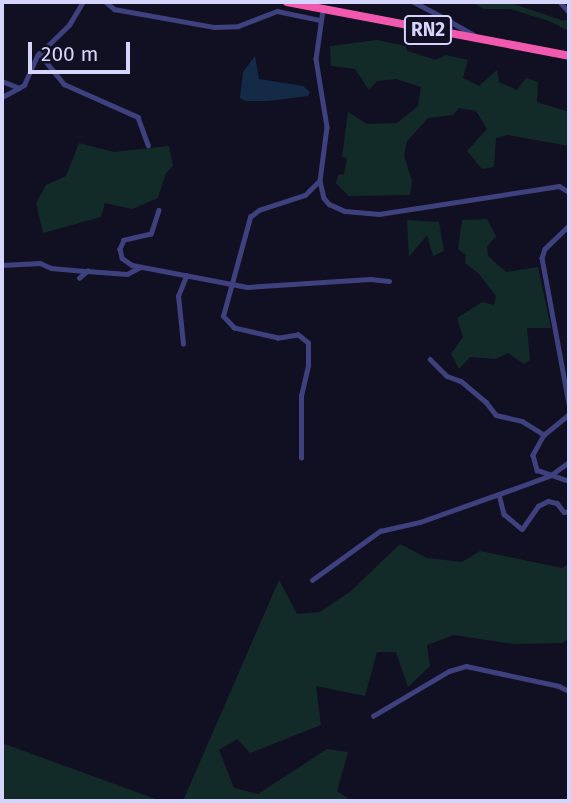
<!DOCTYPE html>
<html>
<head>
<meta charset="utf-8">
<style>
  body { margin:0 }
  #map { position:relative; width:571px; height:803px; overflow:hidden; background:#110f22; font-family:"Fira Sans",sans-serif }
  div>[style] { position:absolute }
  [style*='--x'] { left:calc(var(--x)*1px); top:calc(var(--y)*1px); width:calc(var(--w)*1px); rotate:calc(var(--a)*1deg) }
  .green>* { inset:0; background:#132b28 }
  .water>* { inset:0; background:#142b47 }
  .minor>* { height:4.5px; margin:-2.25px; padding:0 2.25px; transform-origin:2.25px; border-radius:2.25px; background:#3e417d }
  .highway>* { height:8px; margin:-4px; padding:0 4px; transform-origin:4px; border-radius:4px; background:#f159ae }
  span { translate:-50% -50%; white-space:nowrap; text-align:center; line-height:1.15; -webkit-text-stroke:6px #110f22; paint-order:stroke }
  .shield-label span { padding:2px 5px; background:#110f22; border:2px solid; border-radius:5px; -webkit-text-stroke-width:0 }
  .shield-label { font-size:19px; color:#d5d4fb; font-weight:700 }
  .frame { position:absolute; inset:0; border:4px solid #d5d4fb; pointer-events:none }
  .scale { position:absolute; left:28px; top:42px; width:102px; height:32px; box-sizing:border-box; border:4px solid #d5d4fb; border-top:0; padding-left:9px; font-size:21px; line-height:24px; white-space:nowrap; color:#d5d4fb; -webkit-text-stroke:5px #110f22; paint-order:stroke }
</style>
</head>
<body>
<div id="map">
  <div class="green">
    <div style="clip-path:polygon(471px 2px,511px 3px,564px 21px,569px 18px,569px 31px,549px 21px,510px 9px,484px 9px)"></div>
    <div style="clip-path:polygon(377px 40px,406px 46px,407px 51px,436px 60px,446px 55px,468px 60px,463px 78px,479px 86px,497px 70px,499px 82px,517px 90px,526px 78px,538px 82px,537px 102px,569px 112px,569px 146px,508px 135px,496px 138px,494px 167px,482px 169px,467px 151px,487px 129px,476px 111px,459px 108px,453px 115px,428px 118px,407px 141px,404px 156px,412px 181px,410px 195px,349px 196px,336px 183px,338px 175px,344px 174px,347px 158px,342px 157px,348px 112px,367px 124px,397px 123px,418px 106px,421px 87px,396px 79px,377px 81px,369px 90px,355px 69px,331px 66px,330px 46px)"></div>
    <div style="clip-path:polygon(79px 143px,114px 152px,169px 146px,173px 166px,166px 173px,158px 198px,132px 209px,105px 203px,101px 217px,43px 233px,36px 203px,46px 185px,66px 176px)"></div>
    <div style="clip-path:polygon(487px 219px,496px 236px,487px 247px,488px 256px,506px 272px,538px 267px,551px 328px,527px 328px,530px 360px,524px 364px,508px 353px,496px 359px,470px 357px,459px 369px,451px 354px,463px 337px,457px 318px,482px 302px,494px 305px,496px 296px,478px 273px,465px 263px,466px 255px,458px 249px,462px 220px)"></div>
    <div style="clip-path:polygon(407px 220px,439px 222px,444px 251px,433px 256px,427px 235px,409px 257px)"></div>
    <div style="clip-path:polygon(400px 544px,427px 558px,462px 562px,480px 551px,562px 568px,569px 564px,569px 638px,563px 643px,514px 644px,454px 635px,427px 645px,430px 666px,408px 687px,396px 652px,377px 652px,365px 696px,316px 686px,321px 725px,250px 753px,237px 739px,219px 750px,234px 788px,258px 794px,327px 749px,348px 752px,337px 791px,352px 801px,183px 801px,279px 580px,297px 614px,320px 612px,351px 591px)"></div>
    <div style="clip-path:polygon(2px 743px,161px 801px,2px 801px)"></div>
  </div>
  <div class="water">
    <div style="clip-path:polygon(255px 56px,259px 79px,303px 86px,310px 92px,308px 96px,268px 101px,246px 101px,240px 98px,243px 72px)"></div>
  </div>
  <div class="minor">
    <div style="--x:106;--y:2;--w:11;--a:41"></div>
    <div style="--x:114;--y:9;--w:102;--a:10.2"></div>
    <div style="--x:214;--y:27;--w:24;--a:-2"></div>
    <div style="--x:238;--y:26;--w:42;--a:-21"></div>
    <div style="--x:277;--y:11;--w:44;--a:11.8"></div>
    <div style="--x:414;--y:2;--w:41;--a:27.8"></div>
    <div style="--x:450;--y:21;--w:13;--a:86"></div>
    <div style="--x:560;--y:2;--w:13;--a:48"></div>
    <div style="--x:323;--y:10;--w:49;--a:98.1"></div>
    <div style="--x:316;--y:59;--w:69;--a:80.8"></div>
    <div style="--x:327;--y:127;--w:54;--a:97.4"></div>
    <div style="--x:320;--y:181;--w:17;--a:77"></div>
    <div style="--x:324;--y:198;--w:8;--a:50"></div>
    <div style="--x:329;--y:204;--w:17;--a:24"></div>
    <div style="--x:345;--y:211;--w:34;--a:5"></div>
    <div style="--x:379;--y:214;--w:182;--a:-8.8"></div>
    <div style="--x:559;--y:186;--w:12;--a:31"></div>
    <div style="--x:451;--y:22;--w:26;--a:29"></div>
    <div style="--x:39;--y:53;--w:40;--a:51"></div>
    <div style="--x:64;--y:84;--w:81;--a:24"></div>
    <div style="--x:138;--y:117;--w:30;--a:70"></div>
    <div style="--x:2;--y:81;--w:18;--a:22"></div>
    <div style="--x:19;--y:88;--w:6;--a:-31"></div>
    <div style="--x:24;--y:85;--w:32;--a:-66"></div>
    <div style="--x:37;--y:56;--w:45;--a:-44.1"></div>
    <div style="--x:69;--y:25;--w:27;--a:-59"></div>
    <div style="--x:2;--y:97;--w:19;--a:-28"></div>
    <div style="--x:159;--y:210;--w:25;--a:108"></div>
    <div style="--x:151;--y:234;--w:28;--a:167"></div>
    <div style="--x:124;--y:240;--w:10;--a:114"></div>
    <div style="--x:120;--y:249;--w:9;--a:77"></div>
    <div style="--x:122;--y:258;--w:12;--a:35"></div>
    <div style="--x:132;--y:265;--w:117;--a:10.8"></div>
    <div style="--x:247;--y:287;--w:123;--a:-3.7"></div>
    <div style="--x:370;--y:279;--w:19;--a:6"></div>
    <div style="--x:569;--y:226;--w:33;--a:136"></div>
    <div style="--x:545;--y:249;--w:9;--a:108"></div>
    <div style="--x:542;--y:258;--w:148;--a:79.5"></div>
    <div style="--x:2;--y:265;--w:38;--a:-3"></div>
    <div style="--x:40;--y:263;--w:12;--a:24"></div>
    <div style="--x:51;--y:268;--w:36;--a:5"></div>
    <div style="--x:79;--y:278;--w:11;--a:-41"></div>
    <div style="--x:87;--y:271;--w:40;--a:4.3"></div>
    <div style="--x:127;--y:274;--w:13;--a:-27"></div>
    <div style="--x:183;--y:344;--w:48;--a:-95.9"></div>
    <div style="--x:178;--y:296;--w:22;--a:-68"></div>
    <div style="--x:430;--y:359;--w:24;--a:45"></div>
    <div style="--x:447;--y:376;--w:15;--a:20"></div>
    <div style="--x:461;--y:381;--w:33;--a:40"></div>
    <div style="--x:486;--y:402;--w:16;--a:52"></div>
    <div style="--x:496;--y:415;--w:27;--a:13"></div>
    <div style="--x:522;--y:421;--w:26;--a:32"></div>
    <div style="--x:569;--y:415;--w:32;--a:141"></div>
    <div style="--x:544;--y:435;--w:23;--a:119"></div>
    <div style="--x:533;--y:455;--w:16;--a:75"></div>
    <div style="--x:537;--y:470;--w:34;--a:19"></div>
    <div style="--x:301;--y:458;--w:62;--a:-90"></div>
    <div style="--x:301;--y:396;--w:32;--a:-77"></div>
    <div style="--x:308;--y:365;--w:22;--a:-90"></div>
    <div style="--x:308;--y:343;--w:13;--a:-141"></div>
    <div style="--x:298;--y:335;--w:20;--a:171"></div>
    <div style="--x:278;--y:338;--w:45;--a:-167.2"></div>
    <div style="--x:234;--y:328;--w:16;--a:-133"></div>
    <div style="--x:223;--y:316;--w:103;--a:-74.7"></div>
    <div style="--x:250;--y:217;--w:11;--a:-38"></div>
    <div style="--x:259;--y:210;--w:48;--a:-18.1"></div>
    <div style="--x:305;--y:195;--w:20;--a:-45"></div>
    <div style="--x:499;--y:494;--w:21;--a:76"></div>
    <div style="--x:504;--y:514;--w:23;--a:40"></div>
    <div style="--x:522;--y:529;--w:28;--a:-55"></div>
    <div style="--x:538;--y:506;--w:11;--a:-27"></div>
    <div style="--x:548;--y:501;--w:9;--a:13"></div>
    <div style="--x:557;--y:503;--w:11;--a:52"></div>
    <div style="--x:564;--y:512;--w:5;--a:-11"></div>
    <div style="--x:312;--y:580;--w:84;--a:-35.8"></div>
    <div style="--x:380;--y:531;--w:41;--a:-12.7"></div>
    <div style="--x:420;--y:522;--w:102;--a:-19.5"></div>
    <div style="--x:516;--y:488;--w:37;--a:-20"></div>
    <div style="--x:551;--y:475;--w:22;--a:-36"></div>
    <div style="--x:373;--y:716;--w:88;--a:-30.6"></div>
    <div style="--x:449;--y:671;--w:18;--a:-16"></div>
    <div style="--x:466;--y:666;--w:95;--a:12.1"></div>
    <div style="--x:559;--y:686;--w:11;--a:27"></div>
  </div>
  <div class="highway">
    <div style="--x:287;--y:2;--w:287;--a:10.8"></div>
  </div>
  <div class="shield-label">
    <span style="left:428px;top:30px">RN2</span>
  </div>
  <div class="frame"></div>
  <div class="scale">200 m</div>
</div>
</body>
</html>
